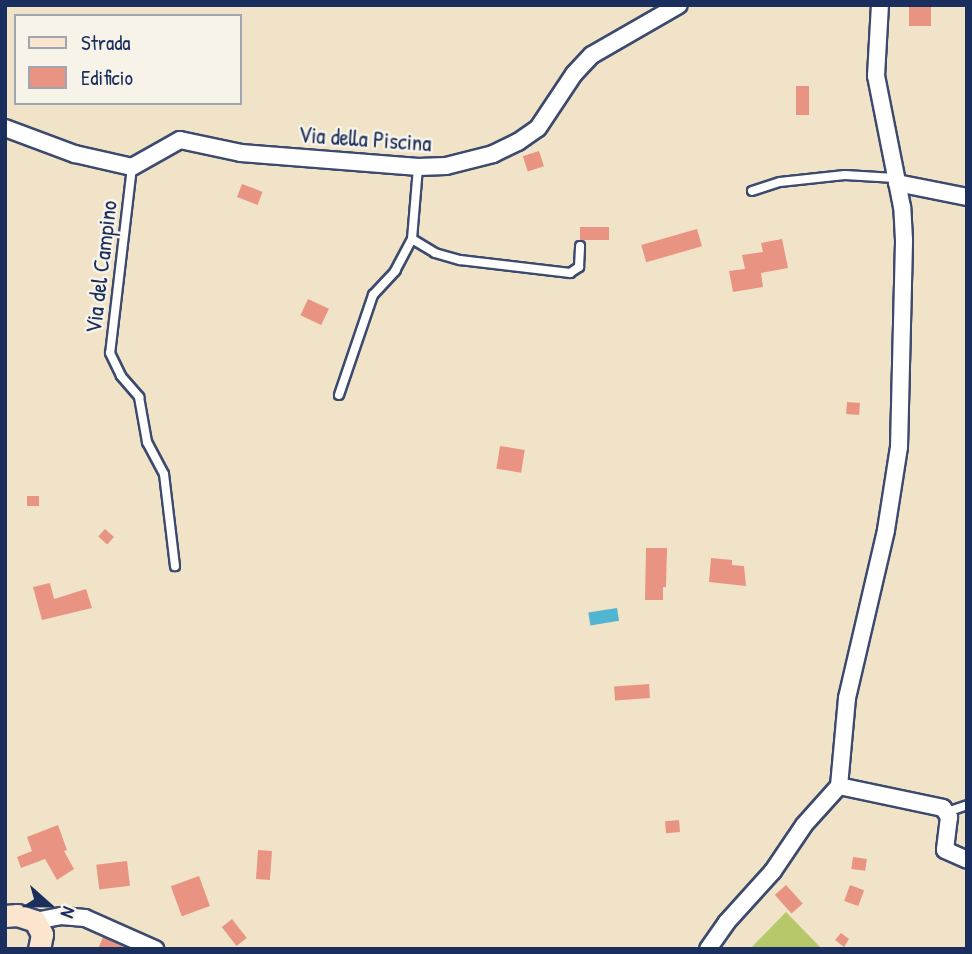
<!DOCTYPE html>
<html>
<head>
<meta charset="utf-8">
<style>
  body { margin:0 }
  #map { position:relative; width:972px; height:954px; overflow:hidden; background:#f0e3c7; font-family:"Patrick Hand",sans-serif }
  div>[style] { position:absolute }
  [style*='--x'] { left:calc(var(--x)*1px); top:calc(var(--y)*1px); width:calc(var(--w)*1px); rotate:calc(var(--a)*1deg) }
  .green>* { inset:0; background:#b7c86b }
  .water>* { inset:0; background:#51b4d0; transform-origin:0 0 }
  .building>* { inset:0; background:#e99482; transform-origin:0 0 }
  .roads { filter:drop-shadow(2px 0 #3b4a6e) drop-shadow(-2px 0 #3b4a6e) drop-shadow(0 2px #3b4a6e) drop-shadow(0 -2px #3b4a6e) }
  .lane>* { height:8px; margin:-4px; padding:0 4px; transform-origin:4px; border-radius:4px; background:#fff }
  .street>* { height:16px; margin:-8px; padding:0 8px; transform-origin:8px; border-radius:8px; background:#fff }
  .secondary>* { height:21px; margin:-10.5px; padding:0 10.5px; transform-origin:10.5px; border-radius:10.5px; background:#fbe5cf }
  span { translate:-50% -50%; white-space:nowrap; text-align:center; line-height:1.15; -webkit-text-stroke:5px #f7f3e8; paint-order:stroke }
  .street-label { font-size:23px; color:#1b2f5e }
  .frame { position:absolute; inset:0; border:7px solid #1b2f5e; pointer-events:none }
  .legend { position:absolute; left:14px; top:14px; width:228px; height:91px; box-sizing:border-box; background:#f7f3e8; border:2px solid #9fa5b1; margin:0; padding:9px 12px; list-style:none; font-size:21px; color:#1b2f5e }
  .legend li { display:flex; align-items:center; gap:14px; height:35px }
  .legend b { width:35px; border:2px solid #9fa5b1 }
  .north { position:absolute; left:14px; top:870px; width:70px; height:70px; -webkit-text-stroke:5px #f7f3e8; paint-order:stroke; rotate:111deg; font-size:19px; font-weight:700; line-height:28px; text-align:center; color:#1b2f5e }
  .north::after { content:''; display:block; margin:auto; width:24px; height:32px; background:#1b2f5e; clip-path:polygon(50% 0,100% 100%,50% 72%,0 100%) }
</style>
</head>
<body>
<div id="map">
  <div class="green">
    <div style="clip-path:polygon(786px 912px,822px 949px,749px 949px,750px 949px)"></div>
  </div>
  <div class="water">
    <div style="left:617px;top:608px;width:13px;height:29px;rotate:81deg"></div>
  </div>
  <div class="building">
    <div style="left:909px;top:5px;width:22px;height:21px"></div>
    <div style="left:796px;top:86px;width:13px;height:29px"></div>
    <div style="left:539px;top:151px;width:16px;height:17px;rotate:72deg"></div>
    <div style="left:242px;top:184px;width:22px;height:14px;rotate:21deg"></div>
    <div style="left:580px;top:227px;width:29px;height:13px"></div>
    <div style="left:697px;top:229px;width:18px;height:58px;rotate:74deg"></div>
    <div style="clip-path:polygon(782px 239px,788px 268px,761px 273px,763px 287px,733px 292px,729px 271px,745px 269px,742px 255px,763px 252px,761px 243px)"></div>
    <div style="left:308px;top:299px;width:23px;height:18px;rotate:25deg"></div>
    <div style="left:847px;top:402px;width:13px;height:12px;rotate:4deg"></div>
    <div style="left:500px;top:446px;width:25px;height:23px;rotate:9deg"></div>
    <div style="left:27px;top:496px;width:12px;height:10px"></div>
    <div style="left:105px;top:529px;width:12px;height:10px;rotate:42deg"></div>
    <div style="clip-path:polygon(646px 548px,667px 548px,666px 587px,663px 587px,663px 600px,645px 600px)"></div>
    <div style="clip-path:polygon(711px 558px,732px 560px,732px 565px,744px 566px,746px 586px,709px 582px)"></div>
    <div style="clip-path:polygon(50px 583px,54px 599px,86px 589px,92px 608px,42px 620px,33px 587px)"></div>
    <div style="left:649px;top:684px;width:14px;height:35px;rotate:86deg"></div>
    <div style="left:679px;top:820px;width:12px;height:14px;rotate:85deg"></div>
    <div style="clip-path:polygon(58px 825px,67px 850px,64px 851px,74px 869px,57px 880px,45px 859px,21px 868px,17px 857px,32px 851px,27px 837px)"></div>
    <div style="left:258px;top:850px;width:14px;height:29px;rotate:4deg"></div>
    <div style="left:853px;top:857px;width:14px;height:12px;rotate:8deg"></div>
    <div style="left:127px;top:861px;width:25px;height:31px;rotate:83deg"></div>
    <div style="left:199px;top:876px;width:32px;height:30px;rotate:70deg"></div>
    <div style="left:786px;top:885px;width:25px;height:15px;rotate:48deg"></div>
    <div style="left:850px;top:885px;width:15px;height:17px;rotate:20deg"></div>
    <div style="left:232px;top:919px;width:24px;height:13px;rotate:52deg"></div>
    <div style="clip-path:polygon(841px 933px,849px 939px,844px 947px,835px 940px)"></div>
    <div style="clip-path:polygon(103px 937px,129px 949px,98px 949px)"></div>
  </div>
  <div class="roads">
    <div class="lane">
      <div style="--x:132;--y:167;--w:187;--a:96.7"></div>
      <div style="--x:110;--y:353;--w:25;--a:64"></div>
      <div style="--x:121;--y:376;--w:28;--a:49"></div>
      <div style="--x:139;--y:397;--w:46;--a:79.9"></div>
      <div style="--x:147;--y:442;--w:36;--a:62"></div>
      <div style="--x:164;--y:474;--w:93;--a:83.2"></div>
      <div style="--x:752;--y:191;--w:29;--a:-18"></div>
      <div style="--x:780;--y:182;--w:65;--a:-6.1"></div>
      <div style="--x:845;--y:175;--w:50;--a:3.4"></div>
      <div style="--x:412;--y:239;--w:27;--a:31"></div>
      <div style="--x:435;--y:253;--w:26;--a:16"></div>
      <div style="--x:460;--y:260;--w:111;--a:6.7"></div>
      <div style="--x:570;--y:273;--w:11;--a:-34"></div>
      <div style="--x:579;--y:267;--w:21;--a:-87"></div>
      <div style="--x:339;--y:395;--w:106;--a:-71.2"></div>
      <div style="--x:373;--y:295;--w:33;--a:-47"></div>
      <div style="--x:395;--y:271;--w:36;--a:-62"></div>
      <div style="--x:412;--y:239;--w:72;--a:-85.2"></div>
      <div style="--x:947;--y:812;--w:21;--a:-19"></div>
    </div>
    <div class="street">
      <div style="--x:5;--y:128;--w:75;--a:20.4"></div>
      <div style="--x:75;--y:154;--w:58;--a:12.8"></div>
      <div style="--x:132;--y:167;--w:55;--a:-29.4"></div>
      <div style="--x:180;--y:140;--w:62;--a:12"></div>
      <div style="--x:241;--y:153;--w:178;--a:4.5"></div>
      <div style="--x:418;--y:167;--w:28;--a:-2"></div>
      <div style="--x:446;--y:166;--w:49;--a:-14.3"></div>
      <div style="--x:493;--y:154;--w:28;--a:-26"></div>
      <div style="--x:518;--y:142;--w:24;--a:-35"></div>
      <div style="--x:538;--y:128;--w:65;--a:-56.3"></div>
      <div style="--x:574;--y:74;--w:26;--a:-47"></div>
      <div style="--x:592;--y:55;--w:100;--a:-29.9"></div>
      <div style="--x:897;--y:183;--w:71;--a:11.3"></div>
      <div style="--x:839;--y:786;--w:106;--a:11.9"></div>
      <div style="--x:943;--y:808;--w:11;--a:56"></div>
      <div style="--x:949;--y:817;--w:33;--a:97"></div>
      <div style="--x:945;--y:850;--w:24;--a:24"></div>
      <div style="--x:35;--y:921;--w:26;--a:-11"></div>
      <div style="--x:61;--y:916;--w:24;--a:5"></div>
      <div style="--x:85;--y:918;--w:77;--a:23.9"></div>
      <div style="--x:708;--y:949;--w:32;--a:-55"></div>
      <div style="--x:726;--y:923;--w:70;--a:-47.9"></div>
      <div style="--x:773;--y:871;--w:55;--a:-56"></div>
      <div style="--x:804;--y:825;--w:52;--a:-48.1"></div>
      <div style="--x:839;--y:786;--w:88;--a:-84.8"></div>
      <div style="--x:847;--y:698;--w:172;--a:-76.9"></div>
      <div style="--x:886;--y:530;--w:84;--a:-81.1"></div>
      <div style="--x:899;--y:447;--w:207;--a:-88.6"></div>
      <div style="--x:904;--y:240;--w:33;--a:-93"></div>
      <div style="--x:902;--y:207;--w:134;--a:-101.2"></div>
      <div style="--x:876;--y:76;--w:71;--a:-86.8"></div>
    </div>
    <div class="secondary">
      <div style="--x:5;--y:916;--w:12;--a:-5"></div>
      <div style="--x:17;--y:915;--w:19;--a:18"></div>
      <div style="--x:35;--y:921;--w:15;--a:62"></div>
      <div style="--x:42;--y:934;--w:15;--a:101"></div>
    </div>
  </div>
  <div class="street-label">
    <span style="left:365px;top:139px;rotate:4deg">Via della Piscina</span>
    <span style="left:101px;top:267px;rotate:-83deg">Via del Campino</span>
  </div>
  <div class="frame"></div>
  <ul class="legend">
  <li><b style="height:9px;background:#fbe5cf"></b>Strada</li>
  <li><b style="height:19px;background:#e99482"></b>Edificio</li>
  </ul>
  <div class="north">N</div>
</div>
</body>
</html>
